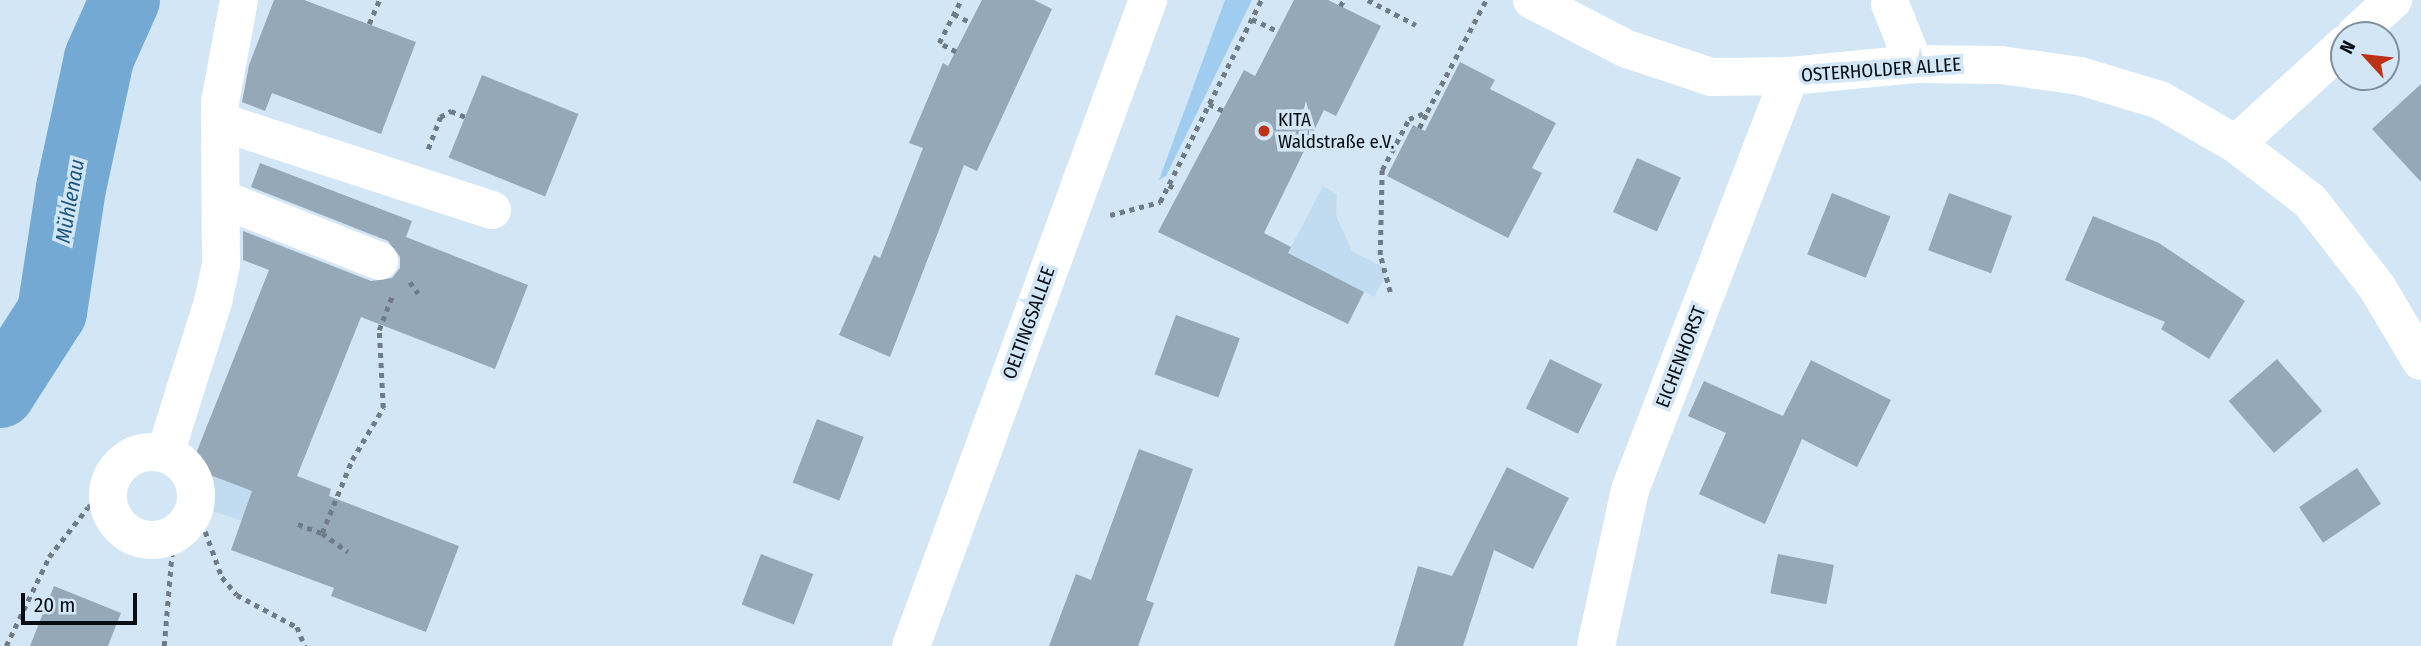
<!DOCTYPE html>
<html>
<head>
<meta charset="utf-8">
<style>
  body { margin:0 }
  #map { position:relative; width:2421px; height:646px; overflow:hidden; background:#d2e6f6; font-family:"Fira Sans Condensed",sans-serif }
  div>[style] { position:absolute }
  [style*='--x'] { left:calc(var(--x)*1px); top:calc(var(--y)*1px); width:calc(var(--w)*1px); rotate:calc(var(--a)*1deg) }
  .built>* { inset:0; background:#c1dcf1 }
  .green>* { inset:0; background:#9fccef }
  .river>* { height:70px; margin:-35px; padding:0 35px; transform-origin:35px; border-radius:35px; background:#73a9d3 }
  .building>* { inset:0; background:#95a8b8; transform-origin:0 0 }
  .path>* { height:4.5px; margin-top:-2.25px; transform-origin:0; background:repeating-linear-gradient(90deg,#6f7c87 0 5px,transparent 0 10px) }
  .minor>* { height:38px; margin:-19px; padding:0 19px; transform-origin:19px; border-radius:19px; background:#fff }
  .minor>.ring { margin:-19px; padding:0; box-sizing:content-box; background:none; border:38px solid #fff; border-radius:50% }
  .dots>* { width:19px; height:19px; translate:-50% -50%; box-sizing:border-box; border:4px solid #d2e6f6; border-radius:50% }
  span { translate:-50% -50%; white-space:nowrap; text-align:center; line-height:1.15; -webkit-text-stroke:7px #d2e6f6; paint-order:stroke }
  .street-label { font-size:19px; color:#070d12 }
  .poi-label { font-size:19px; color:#070d12 }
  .left { translate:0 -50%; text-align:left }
  .water-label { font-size:21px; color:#1b5881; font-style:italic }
  .north { position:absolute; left:2330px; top:21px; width:70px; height:70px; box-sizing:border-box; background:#d2e6f6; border:2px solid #818f9b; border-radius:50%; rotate:297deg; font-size:19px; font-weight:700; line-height:28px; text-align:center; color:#070d12 }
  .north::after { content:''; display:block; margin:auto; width:24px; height:32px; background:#bd3116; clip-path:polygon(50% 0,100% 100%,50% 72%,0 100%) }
  .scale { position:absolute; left:21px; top:593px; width:116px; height:32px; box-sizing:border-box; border:4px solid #070d12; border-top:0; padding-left:9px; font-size:21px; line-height:24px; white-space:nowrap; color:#070d12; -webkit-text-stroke:5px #d2e6f6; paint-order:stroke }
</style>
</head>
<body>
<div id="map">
  <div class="built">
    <div style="clip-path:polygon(1323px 186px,1337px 194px,1336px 216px,1352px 251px,1388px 270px,1374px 297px,1288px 253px)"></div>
    <div style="clip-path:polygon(202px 472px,321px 517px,242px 521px,210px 510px)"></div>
  </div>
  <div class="green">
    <div style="clip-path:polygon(1225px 0,1252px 0,1166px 176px,1159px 180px)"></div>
  </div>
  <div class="river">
    <div style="--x:0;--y:393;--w:96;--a:-57.3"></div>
    <div style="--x:52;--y:312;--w:125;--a:-81.3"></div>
    <div style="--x:71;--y:188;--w:133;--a:-77.8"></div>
    <div style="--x:99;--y:58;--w:64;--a:-65.9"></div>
  </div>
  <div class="building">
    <div style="clip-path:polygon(274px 0,304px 0,416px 42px,381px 134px,272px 93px,265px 111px,242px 102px,249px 65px)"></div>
    <div style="clip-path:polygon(982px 0,1034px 0,1052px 9px,977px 171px,964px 165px,890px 357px,839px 335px,874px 255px,880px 258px,923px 148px,909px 143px,943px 63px,948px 66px)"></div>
    <div style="clip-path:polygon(1294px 0,1328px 0,1381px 26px,1336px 116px,1324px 110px,1264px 233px,1291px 247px,1288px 253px,1364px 292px,1348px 324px,1158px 232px,1244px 70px,1255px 76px)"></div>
    <div style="clip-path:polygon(1460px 62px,1495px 80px,1490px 89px,1556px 123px,1532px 168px,1542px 173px,1508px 238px,1387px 176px,1413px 125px,1425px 131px)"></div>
    <div style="left:482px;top:75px;width:104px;height:89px;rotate:22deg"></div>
    <div style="clip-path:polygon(2421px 84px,2421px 182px,2372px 129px)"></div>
    <div style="left:1637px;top:158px;width:48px;height:59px;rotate:24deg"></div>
    <div style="clip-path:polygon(260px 163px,412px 221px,406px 237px,528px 285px,495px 369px,361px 317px,297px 476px,331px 489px,329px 496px,459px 546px,426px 632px,331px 596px,334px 588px,231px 550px,252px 491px,202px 472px,195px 456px,269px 270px,243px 260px,243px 231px,371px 281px,392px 278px,400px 268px,400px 257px,388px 241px,251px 187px)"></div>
    <div style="left:1832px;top:193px;width:63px;height:66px;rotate:22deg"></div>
    <div style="left:1949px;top:193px;width:67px;height:61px;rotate:20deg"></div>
    <div style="clip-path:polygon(2093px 216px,2159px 243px,2245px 301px,2209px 359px,2161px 329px,2165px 322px,2065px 280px)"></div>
    <div style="left:1176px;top:315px;width:68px;height:63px;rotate:20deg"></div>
    <div style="left:1550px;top:359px;width:58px;height:55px;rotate:26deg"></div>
    <div style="left:2277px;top:359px;width:69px;height:64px;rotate:49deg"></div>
    <div style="clip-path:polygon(1811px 360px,1891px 400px,1857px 467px,1802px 439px,1765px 524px,1699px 494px,1726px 433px,1688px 416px,1704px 381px,1783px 416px)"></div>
    <div style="left:817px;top:419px;width:50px;height:68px;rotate:21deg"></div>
    <div style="clip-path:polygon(1139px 449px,1193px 469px,1146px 600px,1154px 603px,1138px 646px,1049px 646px,1076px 574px,1091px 580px)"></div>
    <div style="clip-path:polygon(1507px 467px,1569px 498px,1533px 569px,1494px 550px,1463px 646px,1394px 646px,1418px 566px,1452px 576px)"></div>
    <div style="left:2357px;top:468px;width:43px;height:70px;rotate:56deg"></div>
    <div style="left:761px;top:554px;width:56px;height:54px;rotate:21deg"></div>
    <div style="left:1778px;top:554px;width:57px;height:40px;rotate:11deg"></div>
    <div style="clip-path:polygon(54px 586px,121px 613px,108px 646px,30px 646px)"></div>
  </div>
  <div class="path">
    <div style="--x:1368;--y:0;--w:54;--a:27.5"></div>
    <div style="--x:1340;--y:6;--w:7;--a:-56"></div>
    <div style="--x:954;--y:14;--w:18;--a:27"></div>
    <div style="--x:1252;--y:19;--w:29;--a:25"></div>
    <div style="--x:369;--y:24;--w:26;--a:-67"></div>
    <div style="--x:956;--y:52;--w:19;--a:-152"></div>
    <div style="--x:939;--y:43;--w:48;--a:-62.9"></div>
    <div style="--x:1209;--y:104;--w:17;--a:25"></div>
    <div style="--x:1419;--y:128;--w:17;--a:-62"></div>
    <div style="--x:428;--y:149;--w:34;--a:-69"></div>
    <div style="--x:440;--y:117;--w:13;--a:-29"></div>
    <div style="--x:451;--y:111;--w:16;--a:22"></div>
    <div style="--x:1169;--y:185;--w:10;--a:29"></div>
    <div style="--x:1110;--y:215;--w:52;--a:-14.6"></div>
    <div style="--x:1160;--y:202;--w:226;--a:-63.4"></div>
    <div style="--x:410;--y:282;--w:14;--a:54"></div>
    <div style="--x:1390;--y:292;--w:38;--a:-105"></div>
    <div style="--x:1380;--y:255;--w:85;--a:-88.7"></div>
    <div style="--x:1382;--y:170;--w:58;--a:-62.1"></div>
    <div style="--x:1409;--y:119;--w:19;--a:-21"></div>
    <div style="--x:1427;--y:112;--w:127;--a:-62.2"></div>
    <div style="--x:192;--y:513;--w:13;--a:42"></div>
    <div style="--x:202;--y:522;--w:59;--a:70"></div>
    <div style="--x:222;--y:577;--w:23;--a:50"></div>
    <div style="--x:237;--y:595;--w:68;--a:28.1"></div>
    <div style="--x:297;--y:627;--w:21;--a:67"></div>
    <div style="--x:298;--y:524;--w:26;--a:21"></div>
    <div style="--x:322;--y:533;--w:32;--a:36"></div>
    <div style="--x:322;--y:533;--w:79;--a:-67.7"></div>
    <div style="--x:352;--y:460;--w:61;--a:-59.2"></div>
    <div style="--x:383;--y:408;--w:78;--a:-92.9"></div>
    <div style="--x:379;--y:330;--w:36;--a:-69"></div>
    <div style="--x:6;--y:646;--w:99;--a:-64.2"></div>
    <div style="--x:49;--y:557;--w:63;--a:-52"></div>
    <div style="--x:88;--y:507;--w:26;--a:-36"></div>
    <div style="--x:164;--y:646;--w:95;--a:-85.2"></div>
    <div style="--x:172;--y:551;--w:15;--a:-106"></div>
  </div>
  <div class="minor">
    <div style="--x:1532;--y:0;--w:107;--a:27.3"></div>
    <div style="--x:1627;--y:49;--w:89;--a:18.4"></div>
    <div style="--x:1711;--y:77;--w:79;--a:-0.7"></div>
    <div style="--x:1790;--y:76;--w:125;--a:-5.5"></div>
    <div style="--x:1914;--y:64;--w:87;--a:0.7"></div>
    <div style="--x:2001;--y:65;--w:80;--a:7.9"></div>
    <div style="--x:2080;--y:76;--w:84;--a:16.7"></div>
    <div style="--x:2160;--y:100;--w:88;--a:30.1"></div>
    <div style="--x:2236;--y:144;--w:93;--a:37.6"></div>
    <div style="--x:2310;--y:201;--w:109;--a:52.1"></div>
    <div style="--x:2377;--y:287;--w:86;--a:59.3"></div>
    <div style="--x:1890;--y:4;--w:65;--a:68.2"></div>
    <div style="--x:2355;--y:35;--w:52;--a:-42.6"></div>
    <div style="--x:221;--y:122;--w:285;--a:18"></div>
    <div style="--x:2236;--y:144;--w:147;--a:-42.5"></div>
    <div style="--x:222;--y:199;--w:169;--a:21.5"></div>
    <div class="ring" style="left:108px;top:452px;width:50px;height:50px"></div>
    <div style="--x:165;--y:454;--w:159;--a:-72.5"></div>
    <div style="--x:213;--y:302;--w:39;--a:-78"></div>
    <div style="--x:221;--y:264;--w:162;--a:-90.4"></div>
    <div style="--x:220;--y:102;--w:104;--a:-79.4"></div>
    <div style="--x:911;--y:646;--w:688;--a:-69.85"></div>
    <div style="--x:1596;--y:646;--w:160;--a:-77.7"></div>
    <div style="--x:1630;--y:490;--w:444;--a:-68.9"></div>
  </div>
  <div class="dots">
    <div style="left:1264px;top:131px;background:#bd3116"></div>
  </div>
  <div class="street-label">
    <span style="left:1881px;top:70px;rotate:-4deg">OSTERHOLDER ALLEE</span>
    <span style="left:1029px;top:323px;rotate:-70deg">OELTINGSALLEE</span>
    <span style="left:1681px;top:357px;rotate:-69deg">EICHENHORST</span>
  </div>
  <div class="poi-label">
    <span class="left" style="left:1278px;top:131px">KITA<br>Waldstraße e.V.</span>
  </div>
  <div class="water-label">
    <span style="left:70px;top:201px;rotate:-80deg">Mühlenau</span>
  </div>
  <div class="north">N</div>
  <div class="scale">20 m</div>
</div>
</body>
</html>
